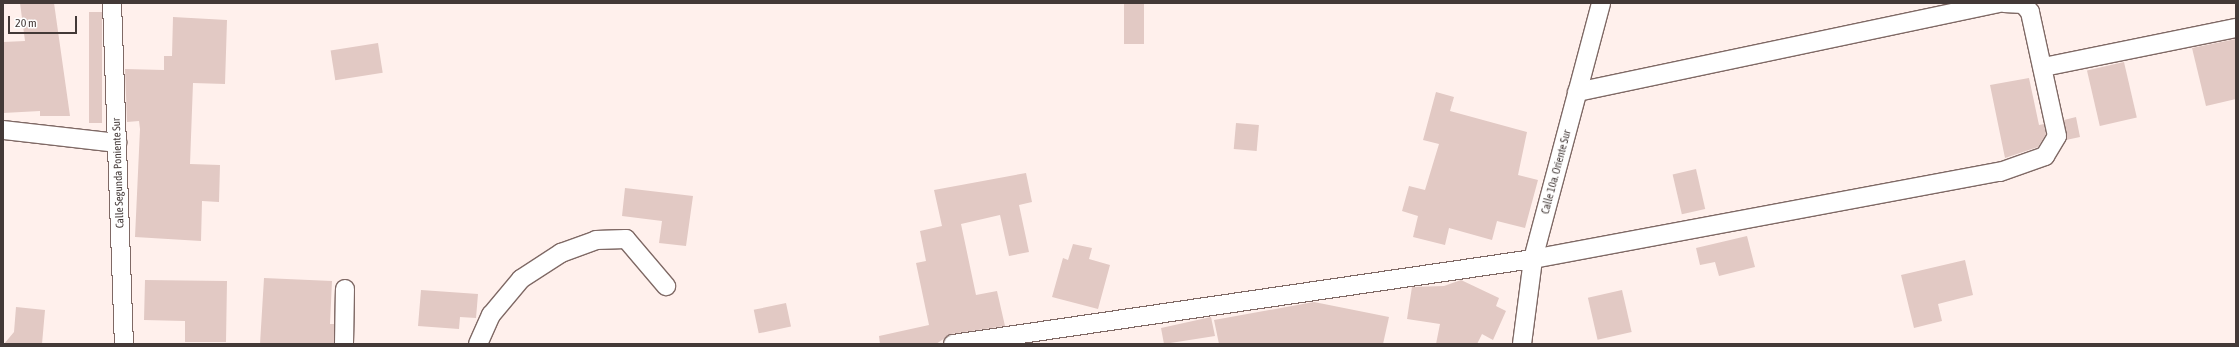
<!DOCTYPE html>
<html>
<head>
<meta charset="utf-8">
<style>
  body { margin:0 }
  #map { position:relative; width:2239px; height:347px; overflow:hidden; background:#fff0ec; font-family:"Asap Condensed",sans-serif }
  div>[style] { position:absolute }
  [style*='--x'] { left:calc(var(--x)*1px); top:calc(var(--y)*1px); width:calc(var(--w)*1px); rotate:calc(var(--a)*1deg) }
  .building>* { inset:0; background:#e2c9c4; transform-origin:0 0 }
  .roads { filter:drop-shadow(1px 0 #7f6965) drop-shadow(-1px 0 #7f6965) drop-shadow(0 1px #7f6965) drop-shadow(0 -1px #7f6965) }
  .minor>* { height:18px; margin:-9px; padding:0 9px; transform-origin:9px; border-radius:9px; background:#fff }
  span { translate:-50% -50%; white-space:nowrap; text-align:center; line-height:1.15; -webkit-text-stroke:3.5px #fff; paint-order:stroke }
  .street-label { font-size:11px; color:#433937 }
  .frame { position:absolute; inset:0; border:4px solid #433937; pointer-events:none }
  .scale { position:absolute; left:8px; top:16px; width:69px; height:18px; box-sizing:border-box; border:2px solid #433937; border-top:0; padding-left:5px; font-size:12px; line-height:14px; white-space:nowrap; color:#433937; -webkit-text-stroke:3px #fff; paint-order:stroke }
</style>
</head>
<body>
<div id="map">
  <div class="building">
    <div style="clip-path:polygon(20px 3px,54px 3px,70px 116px,40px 116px,40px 111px,3px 113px,3px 42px,25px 41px)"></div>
    <div style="left:1124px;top:3px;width:20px;height:41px"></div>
    <div style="left:89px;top:12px;width:13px;height:111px"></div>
    <div style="clip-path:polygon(173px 17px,227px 20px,225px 84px,193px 83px,190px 164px,220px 165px,219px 202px,202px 201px,201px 241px,135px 237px,140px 129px,139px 121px,127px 122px,125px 69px,164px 70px,164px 56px,172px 56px)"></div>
    <div style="clip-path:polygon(2236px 39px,2236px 99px,2206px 106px,2192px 48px)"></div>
    <div style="left:378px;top:43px;width:30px;height:48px;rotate:81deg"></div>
    <div style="left:2124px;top:62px;width:57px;height:38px;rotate:77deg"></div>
    <div style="clip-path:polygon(2029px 78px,2039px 125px,2044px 124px,2046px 134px,2038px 147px,2005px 158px,1990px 85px)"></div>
    <div style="clip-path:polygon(1436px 92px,1454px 97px,1450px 111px,1527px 132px,1518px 175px,1538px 180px,1525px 228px,1497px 221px,1492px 240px,1449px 228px,1445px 245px,1413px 237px,1418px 216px,1402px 211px,1409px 186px,1425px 190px,1439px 144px,1423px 140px)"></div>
    <div style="clip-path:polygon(2076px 117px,2080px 137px,2066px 140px,2064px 120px)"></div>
    <div style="left:1236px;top:123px;width:23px;height:26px;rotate:5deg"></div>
    <div style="left:1696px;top:169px;width:41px;height:24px;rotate:77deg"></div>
    <div style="clip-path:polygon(1026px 173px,1032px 202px,1019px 205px,1029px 252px,1009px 256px,1000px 215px,961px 224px,976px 295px,997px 291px,1005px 326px,951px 334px,936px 344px,880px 344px,879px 336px,929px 325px,916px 263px,926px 261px,920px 231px,942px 226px,934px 190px)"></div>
    <div style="clip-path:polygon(625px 188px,693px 196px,686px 246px,659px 243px,662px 221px,622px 216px)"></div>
    <div style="clip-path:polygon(1747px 236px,1755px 267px,1719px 276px,1715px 262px,1700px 265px,1696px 248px)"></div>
    <div style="clip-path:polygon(1073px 244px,1092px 248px,1089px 259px,1110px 265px,1098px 309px,1052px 297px,1063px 258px,1068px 260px)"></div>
    <div style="clip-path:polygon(1965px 260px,1973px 295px,1938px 304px,1942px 321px,1914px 328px,1901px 275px)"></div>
    <div style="clip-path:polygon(264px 278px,332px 281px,330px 324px,334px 324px,334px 344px,260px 344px)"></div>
    <div style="clip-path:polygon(145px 280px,227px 281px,226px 342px,185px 342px,185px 321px,144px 320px)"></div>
    <div style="clip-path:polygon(1461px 280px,1499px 298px,1496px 306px,1506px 311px,1493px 340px,1482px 334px,1477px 344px,1436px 344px,1440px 324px,1407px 319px,1412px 287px,1444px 286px)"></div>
    <div style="clip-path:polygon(421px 290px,478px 294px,476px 318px,460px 317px,459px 329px,418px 326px)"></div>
    <div style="left:1622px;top:290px;width:43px;height:35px;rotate:77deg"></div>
    <div style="clip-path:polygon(1314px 302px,1389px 317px,1383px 344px,1219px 344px,1214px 320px)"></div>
    <div style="left:786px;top:303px;width:24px;height:33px;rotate:78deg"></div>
    <div style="clip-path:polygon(16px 307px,45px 310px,42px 344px,4px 344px,14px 332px)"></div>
    <div style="clip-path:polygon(1211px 317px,1215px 336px,1164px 344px,1161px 328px)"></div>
  </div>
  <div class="roads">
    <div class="minor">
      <div style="--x:112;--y:3;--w:341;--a:88"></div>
      <div style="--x:2044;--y:67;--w:196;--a:-11.5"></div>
      <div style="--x:1577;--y:92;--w:431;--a:-11.9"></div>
      <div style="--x:3;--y:130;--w:115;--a:6.5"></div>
      <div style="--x:344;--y:344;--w:55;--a:-89"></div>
      <div style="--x:478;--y:344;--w:32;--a:-66"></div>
      <div style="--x:491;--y:315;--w:47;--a:-50.2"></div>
      <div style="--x:521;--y:279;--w:48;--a:-33"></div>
      <div style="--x:561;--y:253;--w:37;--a:-20"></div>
      <div style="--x:596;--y:240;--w:30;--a:-2"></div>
      <div style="--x:626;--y:239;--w:62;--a:49.6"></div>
      <div style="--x:953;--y:344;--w:586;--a:-8.34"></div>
      <div style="--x:1533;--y:259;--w:475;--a:-10.6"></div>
      <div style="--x:2000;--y:172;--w:48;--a:-19.6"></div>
      <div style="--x:2045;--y:156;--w:23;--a:-59"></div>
      <div style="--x:2057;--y:136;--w:127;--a:-102.3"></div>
      <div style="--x:2030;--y:12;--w:11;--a:-131"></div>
      <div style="--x:2023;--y:4;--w:19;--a:-177"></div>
      <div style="--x:1522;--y:344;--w:86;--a:-82.6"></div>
      <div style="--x:1533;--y:259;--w:265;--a:-75.1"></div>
    </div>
  </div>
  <div class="street-label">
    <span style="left:1556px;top:172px;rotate:-75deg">Calle 10a. Oriente Sur</span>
    <span style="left:118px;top:173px;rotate:-92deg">Calle Segunda Poniente Sur</span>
  </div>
  <div class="frame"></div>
  <div class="scale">20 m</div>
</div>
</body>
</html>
